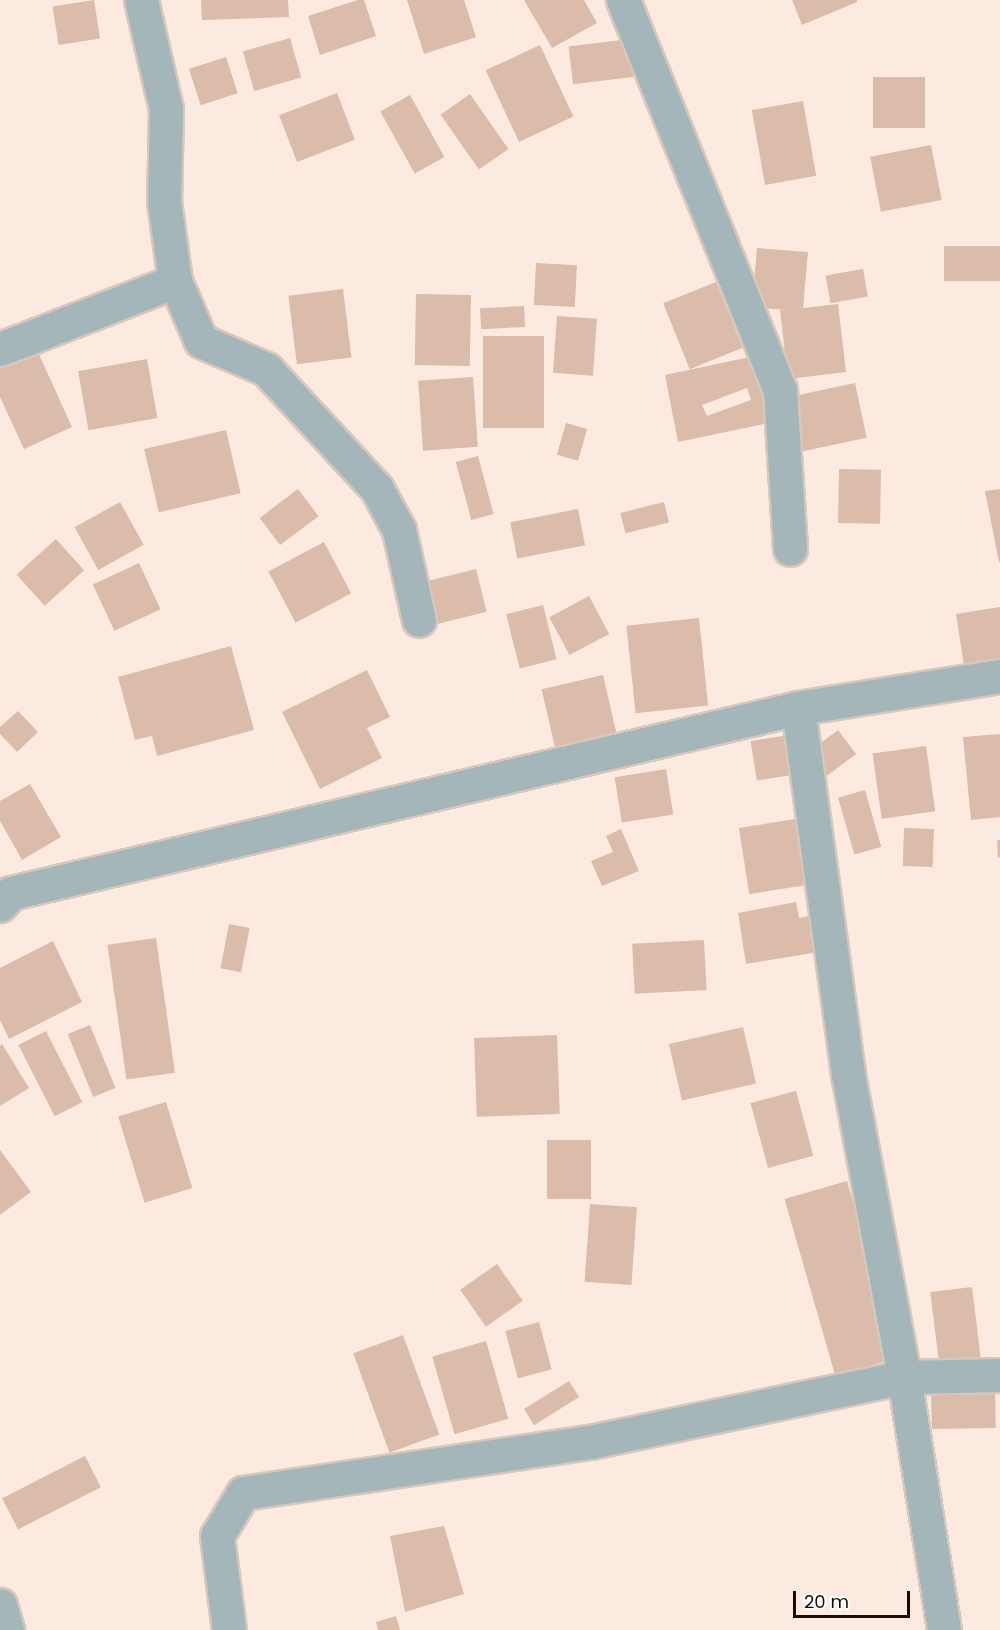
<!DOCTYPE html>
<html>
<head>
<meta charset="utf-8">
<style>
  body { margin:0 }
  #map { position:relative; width:1000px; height:1630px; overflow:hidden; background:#fceae1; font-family:Poppins,sans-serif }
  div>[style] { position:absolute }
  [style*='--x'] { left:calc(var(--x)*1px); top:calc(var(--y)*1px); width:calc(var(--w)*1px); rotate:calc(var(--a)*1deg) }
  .building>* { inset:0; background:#dbbbaa; transform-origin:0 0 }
  .roads { filter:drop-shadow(2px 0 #d7c7be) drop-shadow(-2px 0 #d7c7be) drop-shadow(0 2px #d7c7be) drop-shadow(0 -2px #d7c7be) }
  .minor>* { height:33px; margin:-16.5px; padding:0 16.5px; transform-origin:16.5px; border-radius:16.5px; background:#a5b6bb }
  span { translate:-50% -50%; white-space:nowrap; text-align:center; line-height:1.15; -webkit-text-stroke:4.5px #fcfcfc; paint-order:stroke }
  .scale { position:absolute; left:793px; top:1591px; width:117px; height:27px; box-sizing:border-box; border:3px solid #140d09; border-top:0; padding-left:8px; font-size:18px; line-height:21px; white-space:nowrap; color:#140d09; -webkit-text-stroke:4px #fcfcfc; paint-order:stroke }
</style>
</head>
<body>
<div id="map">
  <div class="building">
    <div style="left:94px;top:0;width:39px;height:42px;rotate:81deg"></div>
    <div style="clip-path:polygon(201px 0,288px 0,289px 17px,202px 20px)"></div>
    <div style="clip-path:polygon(358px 0,364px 0,376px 36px,320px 55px,308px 16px)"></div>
    <div style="clip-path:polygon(407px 0,464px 0,476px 37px,424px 54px)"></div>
    <div style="clip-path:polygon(524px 0,584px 0,597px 23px,552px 48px)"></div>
    <div style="clip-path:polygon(792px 0,857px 0,857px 2px,802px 25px)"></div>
    <div style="left:290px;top:38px;width:41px;height:49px;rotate:74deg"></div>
    <div style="left:638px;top:38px;width:38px;height:70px;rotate:83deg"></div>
    <div style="left:540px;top:45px;width:79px;height:60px;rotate:65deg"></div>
    <div style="left:226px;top:57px;width:38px;height:39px;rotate:72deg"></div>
    <div style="left:873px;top:77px;width:52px;height:51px"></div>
    <div style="left:337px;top:93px;width:50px;height:62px;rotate:69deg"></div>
    <div style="left:470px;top:94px;width:67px;height:36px;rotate:55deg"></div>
    <div style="left:410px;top:95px;width:71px;height:34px;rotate:61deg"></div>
    <div style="left:803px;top:101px;width:76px;height:52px;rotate:80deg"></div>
    <div style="left:931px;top:145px;width:56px;height:62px;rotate:79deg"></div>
    <div style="left:1000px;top:246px;width:35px;height:56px;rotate:90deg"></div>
    <div style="clip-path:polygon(757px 248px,808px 252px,803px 308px,838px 304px,846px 372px,788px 379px,780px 310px,786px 310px,752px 307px)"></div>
    <div style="left:536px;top:263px;width:41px;height:42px;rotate:3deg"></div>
    <div style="left:863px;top:269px;width:28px;height:38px;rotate:80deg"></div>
    <div style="left:716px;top:282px;width:71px;height:57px;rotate:68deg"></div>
    <div style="left:343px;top:289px;width:69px;height:55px;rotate:83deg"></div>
    <div style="left:416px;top:294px;width:55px;height:71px;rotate:1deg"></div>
    <div style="left:524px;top:306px;width:21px;height:44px;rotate:87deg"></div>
    <div style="left:557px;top:316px;width:40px;height:57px;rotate:4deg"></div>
    <div style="left:483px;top:336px;width:61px;height:92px"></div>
    <div style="clip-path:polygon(37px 350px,72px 427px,24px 449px,0 397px,0 367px)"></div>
    <div style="clip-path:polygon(evenodd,759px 355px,773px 422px,678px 442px,665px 375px,759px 355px,747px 388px,751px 400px,707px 416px,702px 405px,747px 388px)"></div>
    <div style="left:147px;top:359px;width:60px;height:70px;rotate:80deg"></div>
    <div style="left:473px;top:377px;width:70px;height:55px;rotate:86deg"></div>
    <div style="left:855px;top:383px;width:56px;height:70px;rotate:78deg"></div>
    <div style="left:566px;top:423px;width:22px;height:33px;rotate:16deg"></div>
    <div style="left:226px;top:430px;width:65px;height:84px;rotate:77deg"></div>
    <div style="left:478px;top:456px;width:60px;height:23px;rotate:75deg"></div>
    <div style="left:839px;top:469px;width:42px;height:54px;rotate:1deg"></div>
    <div style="left:298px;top:489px;width:34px;height:48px;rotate:53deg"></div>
    <div style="clip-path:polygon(1000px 489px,1000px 562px,999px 562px,985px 491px)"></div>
    <div style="left:120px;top:502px;width:49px;height:52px;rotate:61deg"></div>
    <div style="left:664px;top:502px;width:21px;height:45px;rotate:76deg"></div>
    <div style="left:578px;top:509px;width:37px;height:69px;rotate:79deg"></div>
    <div style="left:56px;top:539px;width:42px;height:53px;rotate:48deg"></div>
    <div style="left:324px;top:542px;width:58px;height:63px;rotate:62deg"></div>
    <div style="left:139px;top:563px;width:51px;height:51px;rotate:65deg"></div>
    <div style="left:476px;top:569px;width:44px;height:51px;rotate:76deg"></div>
    <div style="left:589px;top:596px;width:43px;height:45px;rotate:62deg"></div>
    <div style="left:543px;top:605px;width:56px;height:38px;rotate:76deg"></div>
    <div style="clip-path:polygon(1000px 607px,1000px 666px,965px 672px,956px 614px)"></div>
    <div style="left:699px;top:618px;width:88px;height:73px;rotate:84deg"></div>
    <div style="clip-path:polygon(231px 646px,254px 730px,157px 756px,152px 736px,135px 740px,118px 677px)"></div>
    <div style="clip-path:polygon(367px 670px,390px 717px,367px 728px,382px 758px,320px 789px,282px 712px)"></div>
    <div style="left:603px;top:675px;width:65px;height:63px;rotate:77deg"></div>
    <div style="clip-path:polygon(18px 711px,38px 732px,17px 752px,0 734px,0 727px)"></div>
    <div style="left:838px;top:730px;width:30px;height:36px;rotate:53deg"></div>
    <div style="left:795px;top:734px;width:40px;height:45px;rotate:81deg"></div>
    <div style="clip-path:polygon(1000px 734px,1000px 817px,971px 820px,963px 737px)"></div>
    <div style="left:926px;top:746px;width:66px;height:54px;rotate:82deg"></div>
    <div style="left:666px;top:769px;width:46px;height:52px;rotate:81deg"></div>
    <div style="clip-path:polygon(30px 784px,61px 837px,22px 860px,0 821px,0 801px)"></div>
    <div style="left:865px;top:790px;width:59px;height:28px;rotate:74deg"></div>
    <div style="left:808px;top:817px;width:67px;height:70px;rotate:81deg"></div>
    <div style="left:904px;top:828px;width:30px;height:38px;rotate:2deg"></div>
    <div style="clip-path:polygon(621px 829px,639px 871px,602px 886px,591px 861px,613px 852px,606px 836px)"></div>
    <div style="clip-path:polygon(997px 840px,1000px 840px,1000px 857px,998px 858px)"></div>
    <div style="clip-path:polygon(796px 902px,799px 918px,813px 915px,819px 952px,746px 964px,738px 913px)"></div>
    <div style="left:229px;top:924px;width:21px;height:45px;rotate:11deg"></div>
    <div style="left:156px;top:938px;width:136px;height:49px;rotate:82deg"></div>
    <div style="left:704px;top:940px;width:50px;height:72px;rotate:87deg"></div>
    <div style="clip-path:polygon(53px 941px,82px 1002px,9px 1039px,0 1020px,0 968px)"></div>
    <div style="left:90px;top:1025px;width:68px;height:24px;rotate:68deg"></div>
    <div style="left:743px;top:1027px;width:58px;height:76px;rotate:77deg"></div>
    <div style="left:46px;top:1031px;width:80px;height:31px;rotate:63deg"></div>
    <div style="left:557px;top:1035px;width:79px;height:83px;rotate:88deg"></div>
    <div style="clip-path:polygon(2px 1044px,29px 1088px,0 1106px,0 1046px)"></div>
    <div style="left:796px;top:1091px;width:67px;height:47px;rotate:75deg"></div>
    <div style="left:166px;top:1102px;width:90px;height:50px;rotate:73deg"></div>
    <div style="left:547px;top:1140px;width:44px;height:59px"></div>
    <div style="clip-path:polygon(0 1150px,31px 1192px,0 1215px)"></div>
    <div style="left:847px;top:1181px;width:184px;height:65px;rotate:74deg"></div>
    <div style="left:590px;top:1204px;width:47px;height:78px;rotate:4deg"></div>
    <div style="left:497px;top:1264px;width:45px;height:45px;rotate:55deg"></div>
    <div style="left:972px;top:1287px;width:74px;height:42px;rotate:83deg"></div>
    <div style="left:539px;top:1322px;width:49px;height:35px;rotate:75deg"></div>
    <div style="left:403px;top:1335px;width:106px;height:53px;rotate:70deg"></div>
    <div style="left:486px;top:1341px;width:81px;height:56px;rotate:74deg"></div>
    <div style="left:569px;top:1381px;width:19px;height:53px;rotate:58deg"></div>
    <div style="left:995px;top:1385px;width:43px;height:64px;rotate:89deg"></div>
    <div style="left:85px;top:1456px;width:35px;height:93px;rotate:63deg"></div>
    <div style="clip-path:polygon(444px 1526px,464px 1594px,405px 1612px,390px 1536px)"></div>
    <div style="clip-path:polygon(396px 1616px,400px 1630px,378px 1630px,376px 1622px)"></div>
  </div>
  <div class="roads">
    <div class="minor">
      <div style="--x:141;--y:0;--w:112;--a:77.1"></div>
      <div style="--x:166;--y:109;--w:92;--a:91.2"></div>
      <div style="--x:164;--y:201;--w:81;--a:82.2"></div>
      <div style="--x:175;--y:281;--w:65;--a:66.6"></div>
      <div style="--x:201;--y:341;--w:71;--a:23.3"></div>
      <div style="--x:266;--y:369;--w:163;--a:47.2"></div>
      <div style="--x:377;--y:489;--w:47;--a:61.8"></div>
      <div style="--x:399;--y:530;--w:92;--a:77.5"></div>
      <div style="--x:623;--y:0;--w:420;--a:68.1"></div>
      <div style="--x:780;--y:390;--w:159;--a:86.4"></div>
      <div style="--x:0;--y:349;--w:188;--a:-21.2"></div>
      <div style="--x:798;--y:708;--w:369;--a:82.2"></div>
      <div style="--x:848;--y:1074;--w:308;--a:79.5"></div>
      <div style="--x:904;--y:1377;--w:256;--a:81"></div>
      <div style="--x:0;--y:905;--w:16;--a:-47"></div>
      <div style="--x:11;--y:893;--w:808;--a:-13.23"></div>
      <div style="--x:798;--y:708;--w:205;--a:-9"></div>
      <div style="--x:0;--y:1605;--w:26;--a:74"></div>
      <div style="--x:229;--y:1630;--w:95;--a:-97.3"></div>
      <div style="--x:217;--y:1536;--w:50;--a:-58.8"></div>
      <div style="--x:243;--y:1493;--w:351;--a:-8.4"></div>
      <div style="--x:590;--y:1442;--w:321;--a:-11.7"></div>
      <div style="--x:904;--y:1377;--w:96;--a:-1.2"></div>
    </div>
  </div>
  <div class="scale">20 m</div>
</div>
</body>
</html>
